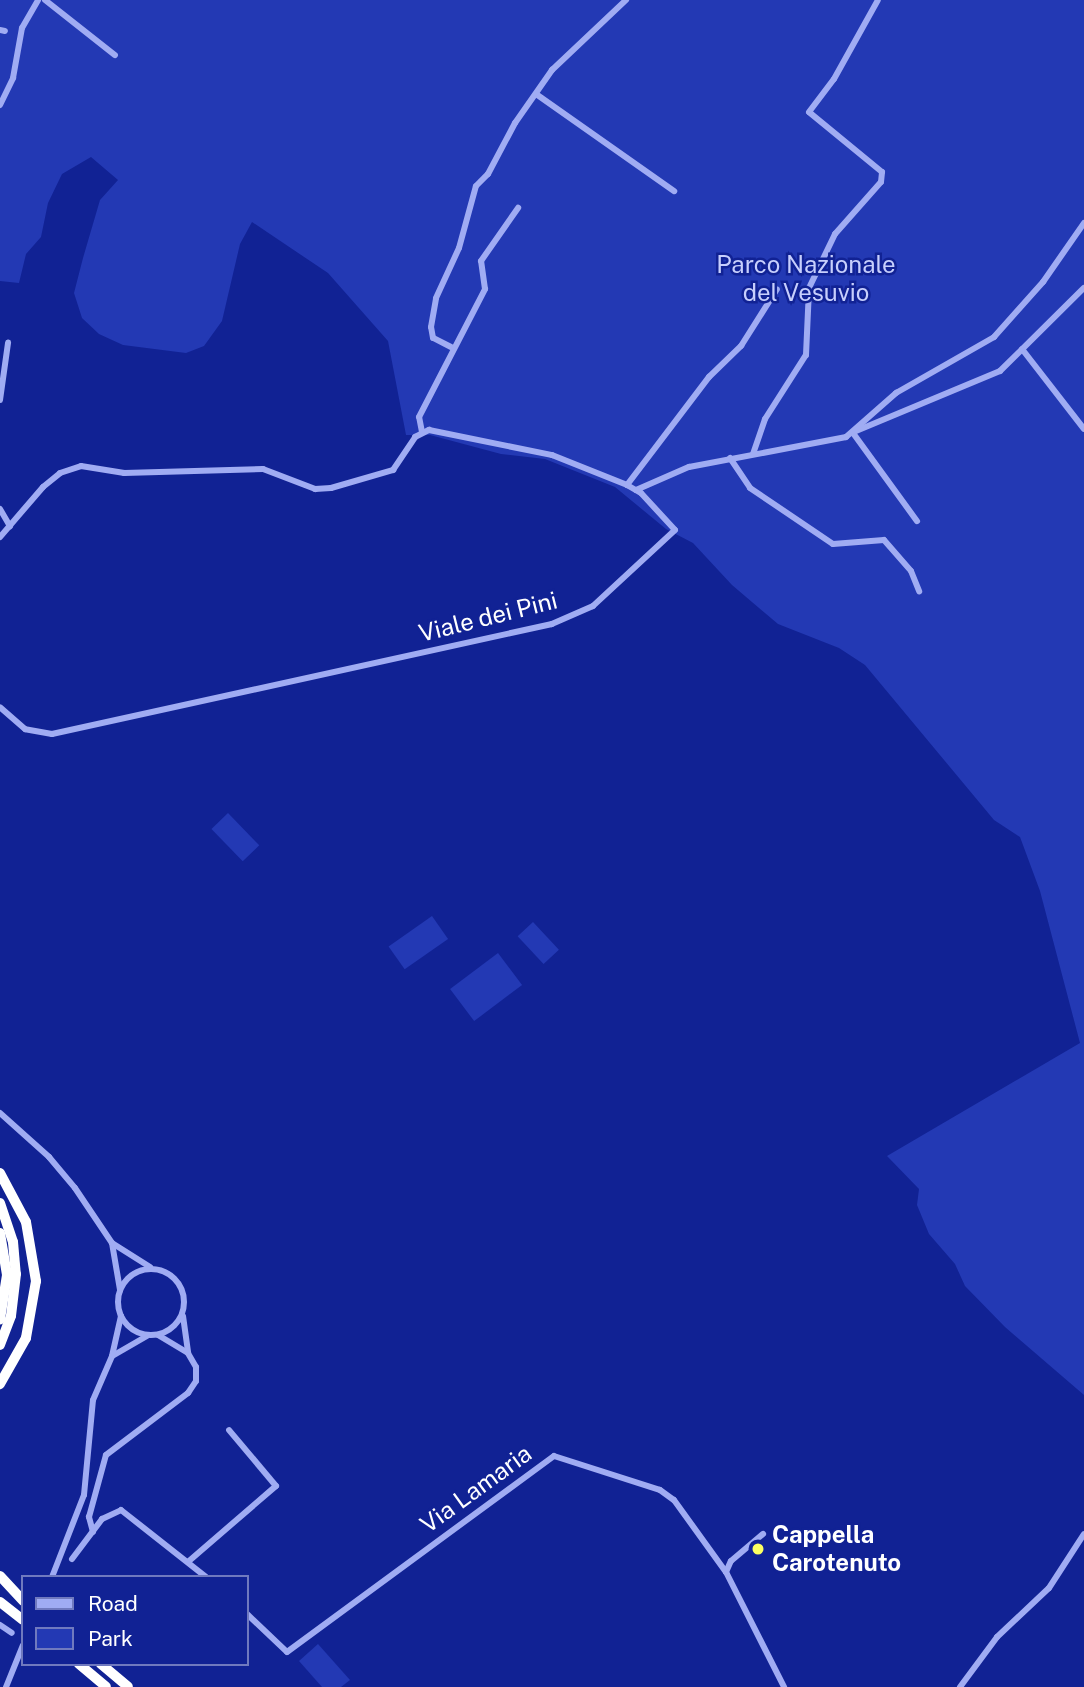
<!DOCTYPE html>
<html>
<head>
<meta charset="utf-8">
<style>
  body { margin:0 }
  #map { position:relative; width:1084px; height:1687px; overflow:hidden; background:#112294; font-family:"Public Sans",sans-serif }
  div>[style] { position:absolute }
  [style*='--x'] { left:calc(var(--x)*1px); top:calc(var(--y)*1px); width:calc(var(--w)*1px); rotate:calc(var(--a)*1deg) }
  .green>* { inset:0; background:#2339b4; transform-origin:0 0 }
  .minor>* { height:6px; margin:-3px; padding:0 3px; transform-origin:3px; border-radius:3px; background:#a0acf3 }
  .minor>.ring { margin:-3px; padding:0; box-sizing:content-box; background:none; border:6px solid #a0acf3; border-radius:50% }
  .motorway>* { height:10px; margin:-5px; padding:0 5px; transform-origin:5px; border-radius:5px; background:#fff }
  .dots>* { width:19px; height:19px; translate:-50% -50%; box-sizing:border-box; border:4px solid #112294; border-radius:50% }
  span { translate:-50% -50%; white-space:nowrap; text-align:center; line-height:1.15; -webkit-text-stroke:5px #112294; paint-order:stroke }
  .park-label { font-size:24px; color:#c7cffd }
  .street-label { font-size:24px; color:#fff }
  .poi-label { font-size:24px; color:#fff; font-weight:700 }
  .left { translate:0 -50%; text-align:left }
  .legend { position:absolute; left:21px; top:1575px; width:228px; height:91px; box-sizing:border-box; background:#112294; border:2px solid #707abf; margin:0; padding:9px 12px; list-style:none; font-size:21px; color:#fff }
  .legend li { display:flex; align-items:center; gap:14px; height:35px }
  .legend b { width:35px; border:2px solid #707abf }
</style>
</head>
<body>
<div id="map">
  <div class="green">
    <div style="clip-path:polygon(0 0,1084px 0,1084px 1395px,1005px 1327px,965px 1286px,955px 1264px,929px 1234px,917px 1205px,919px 1189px,887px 1156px,1080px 1043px,1040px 891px,1020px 837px,994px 820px,865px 665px,839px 648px,778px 624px,732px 585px,693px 543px,666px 529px,615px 487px,545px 459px,501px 454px,430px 435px,406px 435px,388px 341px,328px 273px,252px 222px,240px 244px,222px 321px,204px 346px,186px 353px,123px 345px,99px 334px,82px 318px,74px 293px,83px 258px,100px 200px,118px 180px,91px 157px,62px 174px,48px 203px,41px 237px,26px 254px,19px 283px,0 281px)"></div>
    <div style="left:228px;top:813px;width:45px;height:23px;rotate:46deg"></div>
    <div style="left:432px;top:916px;width:28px;height:53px;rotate:55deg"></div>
    <div style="left:533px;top:922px;width:38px;height:21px;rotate:47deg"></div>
    <div style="left:498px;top:953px;width:40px;height:60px;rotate:53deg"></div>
    <div style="clip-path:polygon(318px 1644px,350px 1680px,341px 1687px,322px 1687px,299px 1661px)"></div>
  </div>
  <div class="minor">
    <div style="--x:45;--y:0;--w:89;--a:38.2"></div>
    <div style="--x:0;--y:30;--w:5;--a:11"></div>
    <div style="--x:536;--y:94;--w:169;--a:35.1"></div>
    <div style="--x:0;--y:105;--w:30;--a:-64"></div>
    <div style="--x:13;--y:78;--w:51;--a:-79.8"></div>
    <div style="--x:22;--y:28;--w:32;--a:-60"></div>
    <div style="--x:451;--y:347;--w:20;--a:-153"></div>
    <div style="--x:433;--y:338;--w:11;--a:-100"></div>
    <div style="--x:431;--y:327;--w:29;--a:-80"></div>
    <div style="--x:436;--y:298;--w:55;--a:-65.3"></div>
    <div style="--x:459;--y:248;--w:64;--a:-74.7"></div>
    <div style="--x:476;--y:186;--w:17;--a:-45"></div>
    <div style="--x:488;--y:174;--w:58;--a:-62.1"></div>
    <div style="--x:515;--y:123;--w:65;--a:-55.1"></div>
    <div style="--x:552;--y:70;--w:102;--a:-43.4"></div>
    <div style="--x:1022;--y:349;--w:101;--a:52.2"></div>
    <div style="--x:0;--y:400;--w:58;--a:-82"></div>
    <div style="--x:856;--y:431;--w:156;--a:-22.6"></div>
    <div style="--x:1000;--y:371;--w:118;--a:-44.7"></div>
    <div style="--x:422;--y:432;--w:15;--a:-101"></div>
    <div style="--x:419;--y:417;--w:144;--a:-62.7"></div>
    <div style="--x:485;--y:289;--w:28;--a:-98"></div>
    <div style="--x:481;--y:261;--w:65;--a:-55.1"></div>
    <div style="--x:853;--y:433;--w:109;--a:54"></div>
    <div style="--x:753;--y:454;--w:37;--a:-71"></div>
    <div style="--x:765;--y:419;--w:76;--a:-57.4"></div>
    <div style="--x:806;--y:355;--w:67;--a:-87.4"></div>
    <div style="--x:809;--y:288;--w:60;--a:-64.3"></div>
    <div style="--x:835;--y:234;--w:69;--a:-48.5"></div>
    <div style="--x:881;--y:182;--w:10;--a:-84"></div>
    <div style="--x:882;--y:172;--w:94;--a:-140.6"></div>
    <div style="--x:809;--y:112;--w:41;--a:-52.9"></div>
    <div style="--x:834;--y:79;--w:90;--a:-60.9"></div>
    <div style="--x:730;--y:458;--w:36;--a:56"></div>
    <div style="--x:750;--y:488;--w:100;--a:34"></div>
    <div style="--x:833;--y:544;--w:51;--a:-4.5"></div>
    <div style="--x:884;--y:540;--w:41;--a:48.9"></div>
    <div style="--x:911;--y:571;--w:22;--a:68"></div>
    <div style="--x:627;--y:485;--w:136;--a:-52.8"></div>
    <div style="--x:709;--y:377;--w:45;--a:-44.1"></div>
    <div style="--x:741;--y:346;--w:67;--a:-57.7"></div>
    <div style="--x:636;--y:490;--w:58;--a:-23.5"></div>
    <div style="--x:689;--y:467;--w:160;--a:-10.8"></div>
    <div style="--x:846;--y:437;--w:67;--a:-41.3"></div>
    <div style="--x:896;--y:393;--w:113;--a:-29.7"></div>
    <div style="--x:994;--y:337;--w:74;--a:-48.3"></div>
    <div style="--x:1043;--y:282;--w:72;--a:-55.2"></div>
    <div style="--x:0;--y:509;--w:20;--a:60"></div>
    <div style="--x:0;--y:537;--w:66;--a:-49.3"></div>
    <div style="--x:43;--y:487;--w:22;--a:-39"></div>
    <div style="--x:60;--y:473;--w:22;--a:-18"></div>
    <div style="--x:81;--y:466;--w:44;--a:9.2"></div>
    <div style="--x:124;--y:473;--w:139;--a:-1.6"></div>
    <div style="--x:263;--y:469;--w:56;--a:21"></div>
    <div style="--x:315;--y:489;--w:16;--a:-4"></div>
    <div style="--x:331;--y:488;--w:65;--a:-16.2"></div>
    <div style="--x:393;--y:470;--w:40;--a:-56"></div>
    <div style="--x:415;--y:437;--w:16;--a:-27"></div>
    <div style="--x:429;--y:430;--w:126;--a:11.5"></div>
    <div style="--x:552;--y:455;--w:81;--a:21.8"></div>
    <div style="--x:627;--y:485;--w:16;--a:30"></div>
    <div style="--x:641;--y:493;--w:50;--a:47.4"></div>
    <div style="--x:675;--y:530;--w:112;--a:137.2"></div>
    <div style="--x:593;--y:606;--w:45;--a:156.3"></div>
    <div style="--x:552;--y:624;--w:512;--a:167.59"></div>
    <div style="--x:52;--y:734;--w:27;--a:-170"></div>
    <div style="--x:25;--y:729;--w:33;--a:-139"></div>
    <div style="--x:0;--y:1113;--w:66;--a:41.9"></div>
    <div style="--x:49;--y:1157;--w:40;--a:50"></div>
    <div style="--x:75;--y:1188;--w:66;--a:56.1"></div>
    <div style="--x:112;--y:1243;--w:48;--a:80.3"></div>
    <div style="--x:112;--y:1243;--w:45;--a:32.3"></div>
    <div class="ring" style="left:118px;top:1269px;width:60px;height:60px"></div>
    <div style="--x:183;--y:1316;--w:37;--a:82"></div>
    <div style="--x:114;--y:1355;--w:38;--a:-30"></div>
    <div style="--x:93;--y:1532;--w:16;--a:-105"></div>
    <div style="--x:89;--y:1517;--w:64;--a:-74.7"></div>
    <div style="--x:106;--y:1455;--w:103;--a:-37.1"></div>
    <div style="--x:188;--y:1393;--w:14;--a:-56"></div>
    <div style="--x:196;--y:1381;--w:14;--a:-90"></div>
    <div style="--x:196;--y:1367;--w:16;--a:-120"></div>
    <div style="--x:188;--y:1353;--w:35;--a:-149"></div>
    <div style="--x:72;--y:1559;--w:50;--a:-53.1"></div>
    <div style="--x:102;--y:1519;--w:21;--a:-25"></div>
    <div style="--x:121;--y:1510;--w:108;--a:38.2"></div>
    <div style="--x:189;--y:1561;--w:115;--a:-40.8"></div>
    <div style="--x:276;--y:1486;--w:73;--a:-130"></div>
    <div style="--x:726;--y:1572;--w:12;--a:-66"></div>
    <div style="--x:731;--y:1561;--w:42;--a:-40.2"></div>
    <div style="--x:52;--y:1577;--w:88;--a:-68.7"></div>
    <div style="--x:84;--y:1495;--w:95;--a:-84.6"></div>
    <div style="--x:93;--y:1400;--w:48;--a:-66.6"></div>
    <div style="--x:112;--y:1356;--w:41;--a:-77.3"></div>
    <div style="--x:247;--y:1614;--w:55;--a:43.5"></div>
    <div style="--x:287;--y:1652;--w:331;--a:-36.3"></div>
    <div style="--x:554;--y:1456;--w:111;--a:17.8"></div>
    <div style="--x:660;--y:1490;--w:17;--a:36"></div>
    <div style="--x:674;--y:1500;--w:89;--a:54.2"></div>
    <div style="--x:726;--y:1572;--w:129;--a:63.2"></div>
    <div style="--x:0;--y:1625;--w:14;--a:34"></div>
    <div style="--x:6;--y:1687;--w:45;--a:-68"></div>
    <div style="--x:960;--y:1687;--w:62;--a:-53.5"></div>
    <div style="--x:997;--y:1637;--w:71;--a:-43.3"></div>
    <div style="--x:1049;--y:1588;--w:64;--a:-57.1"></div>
  </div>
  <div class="motorway">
    <div style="--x:0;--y:1173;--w:55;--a:62"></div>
    <div style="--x:26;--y:1222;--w:60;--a:80.4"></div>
    <div style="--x:36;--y:1281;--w:58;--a:100"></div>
    <div style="--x:26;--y:1338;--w:53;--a:119.5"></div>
    <div style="--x:0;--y:1203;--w:41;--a:71.6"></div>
    <div style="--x:13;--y:1242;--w:32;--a:85"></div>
    <div style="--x:16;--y:1274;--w:42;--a:96.8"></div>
    <div style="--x:11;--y:1316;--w:31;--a:111"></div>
    <div style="--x:0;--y:1233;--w:43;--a:80.5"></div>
    <div style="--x:7;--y:1275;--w:45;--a:99"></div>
    <div style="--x:0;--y:1576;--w:34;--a:47"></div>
    <div style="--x:0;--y:1602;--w:29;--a:38"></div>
    <div style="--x:79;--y:1664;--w:35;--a:40"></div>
    <div style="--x:101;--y:1664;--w:35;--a:40"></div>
  </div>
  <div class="dots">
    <div style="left:758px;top:1549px;background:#fcff62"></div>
  </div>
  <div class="park-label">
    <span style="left:806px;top:279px">Parco Nazionale<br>del Vesuvio</span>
  </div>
  <div class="street-label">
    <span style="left:488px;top:617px;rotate:-14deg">Viale dei Pini</span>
    <span style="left:476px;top:1489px;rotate:-36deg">Via Lamaria</span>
  </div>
  <div class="poi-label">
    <span class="left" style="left:772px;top:1549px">Cappella<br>Carotenuto</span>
  </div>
  <ul class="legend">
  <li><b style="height:9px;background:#a0acf3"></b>Road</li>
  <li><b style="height:19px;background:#2339b4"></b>Park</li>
  </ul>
</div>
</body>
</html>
